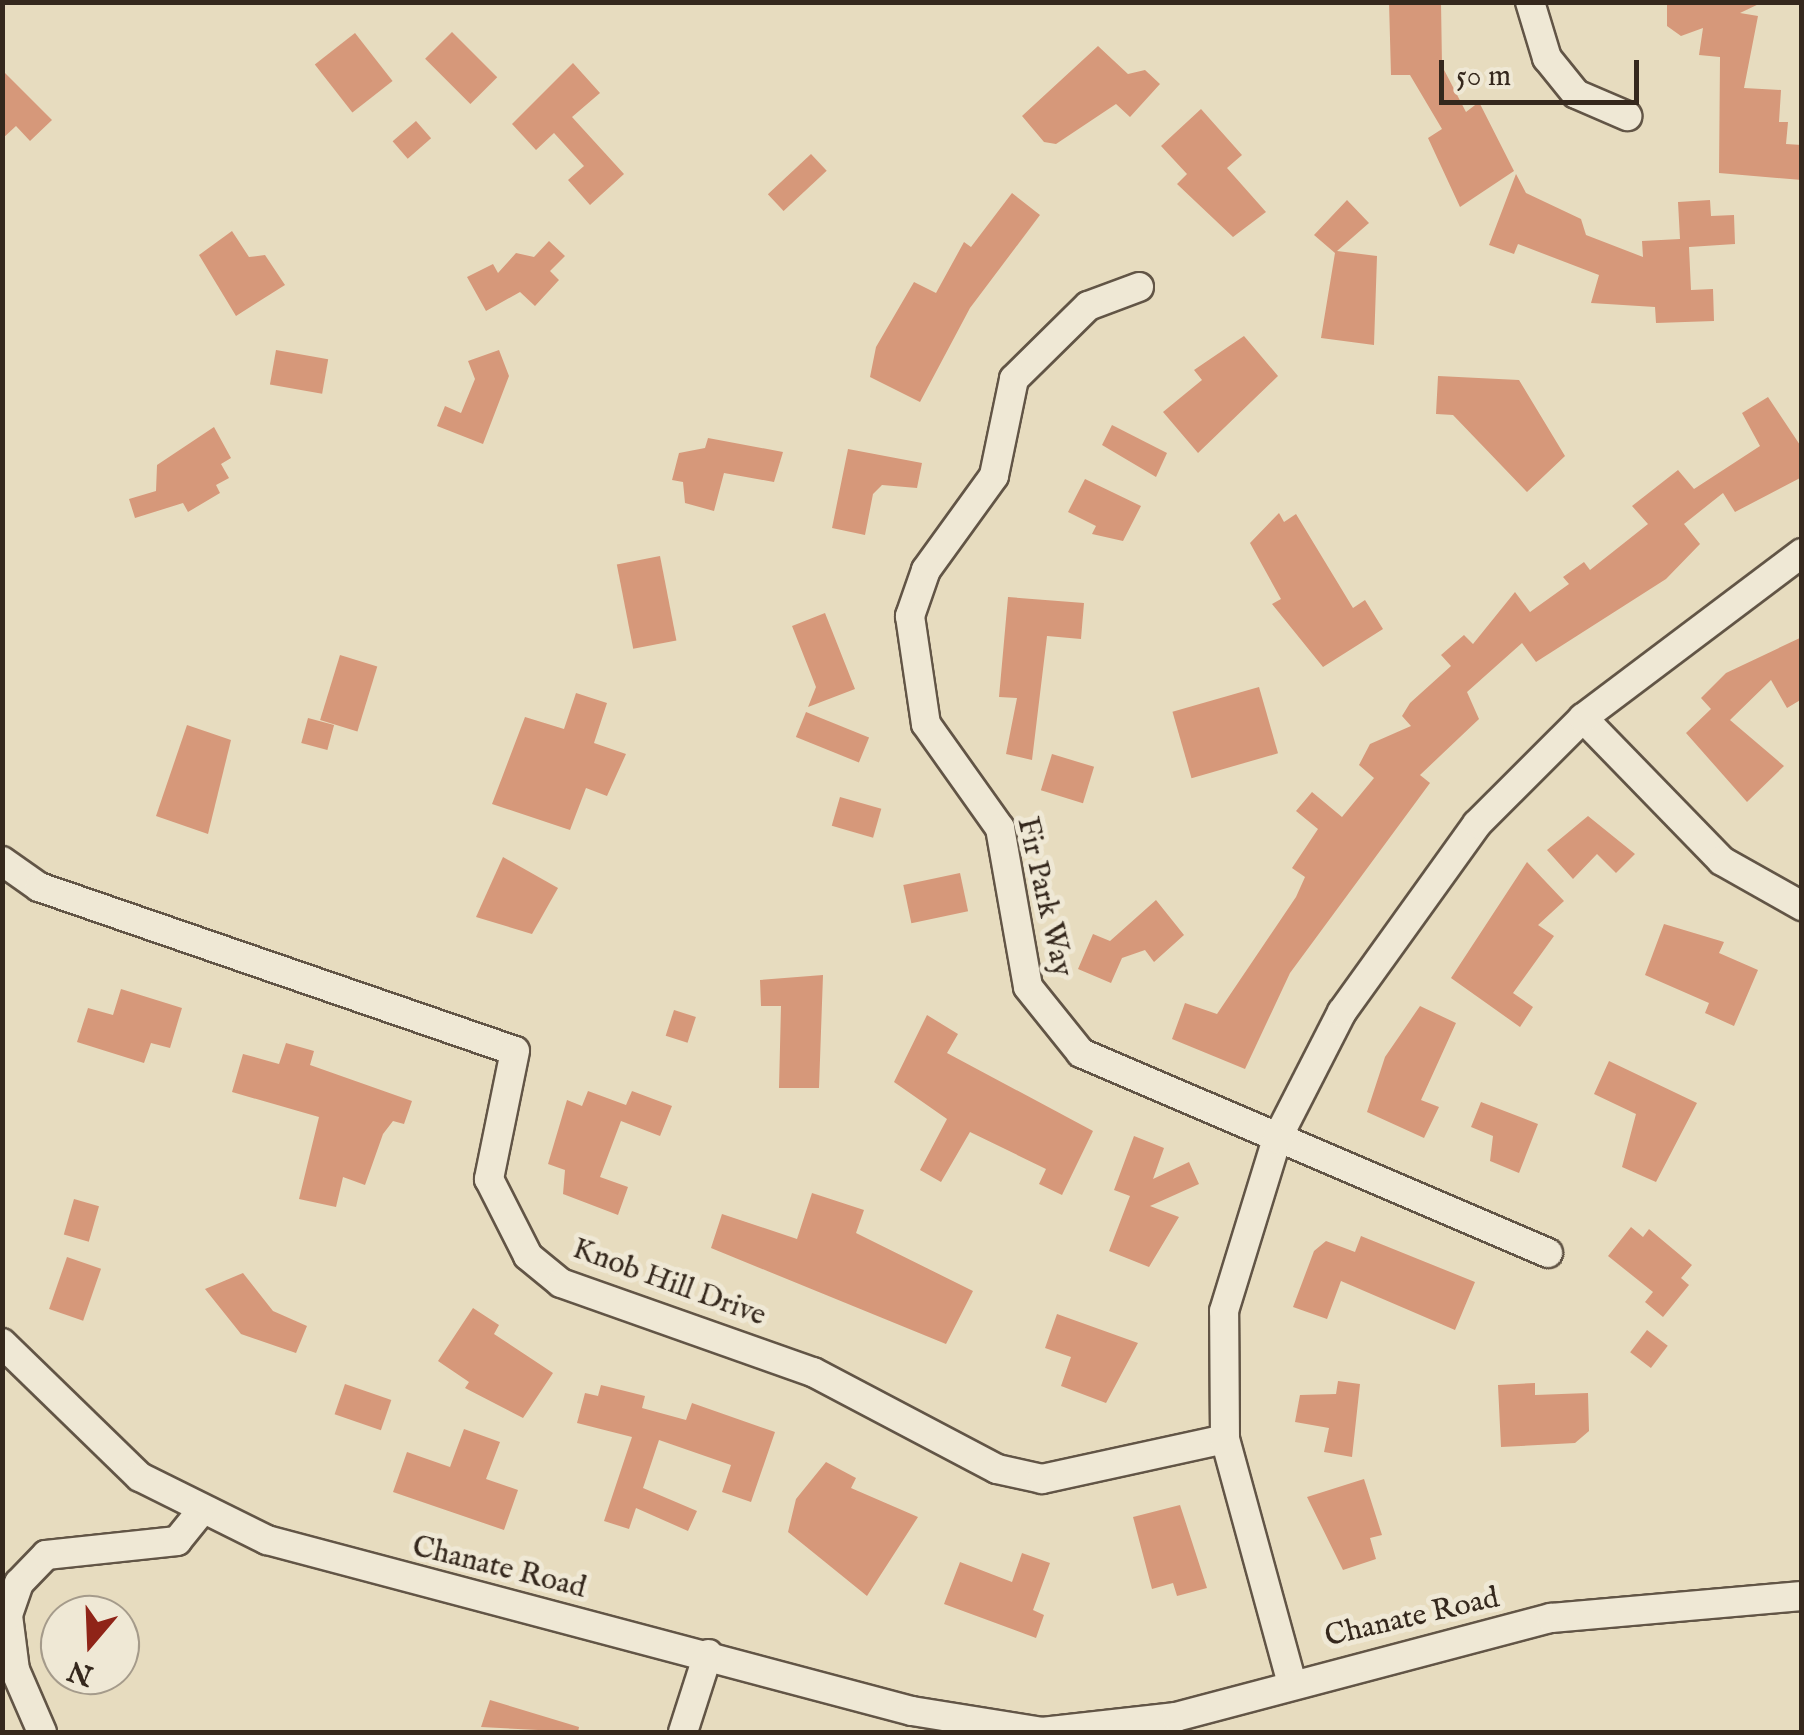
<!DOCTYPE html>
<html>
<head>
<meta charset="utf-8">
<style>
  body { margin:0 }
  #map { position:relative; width:1804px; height:1735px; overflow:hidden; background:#e7dcbf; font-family:"IM FELL English",serif }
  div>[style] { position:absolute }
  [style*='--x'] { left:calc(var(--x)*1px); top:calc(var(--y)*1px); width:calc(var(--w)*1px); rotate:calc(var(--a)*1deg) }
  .building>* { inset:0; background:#d6987a; transform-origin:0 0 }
  .roads { filter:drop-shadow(2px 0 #625546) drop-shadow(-2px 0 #625546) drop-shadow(0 2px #625546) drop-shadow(0 -2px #625546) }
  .minor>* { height:28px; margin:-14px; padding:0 14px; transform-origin:14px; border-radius:14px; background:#efe8d5 }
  span { translate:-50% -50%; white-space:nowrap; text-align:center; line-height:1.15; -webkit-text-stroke:10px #efe8d5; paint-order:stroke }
  .street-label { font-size:30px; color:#35281d }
  .frame { position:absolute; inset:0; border:5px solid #35281d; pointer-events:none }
  .north { position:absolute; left:40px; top:1595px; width:100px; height:100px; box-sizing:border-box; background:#efe8d5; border:2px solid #a59b8b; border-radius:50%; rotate:199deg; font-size:28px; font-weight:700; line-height:40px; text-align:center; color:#35281d }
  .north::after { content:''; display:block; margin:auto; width:35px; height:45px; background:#8f2418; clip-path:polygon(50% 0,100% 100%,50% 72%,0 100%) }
  .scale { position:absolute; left:1439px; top:60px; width:200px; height:45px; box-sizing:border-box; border:5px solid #35281d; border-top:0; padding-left:12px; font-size:30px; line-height:35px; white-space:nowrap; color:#35281d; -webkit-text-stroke:8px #efe8d5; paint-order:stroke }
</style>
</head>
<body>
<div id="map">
  <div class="building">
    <div style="clip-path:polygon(1389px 2px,1441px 2px,1442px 66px,1466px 112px,1479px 102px,1514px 171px,1460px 207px,1428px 138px,1442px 129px,1410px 75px,1391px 75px)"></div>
    <div style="clip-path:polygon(1667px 2px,1763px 2px,1740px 13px,1758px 16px,1744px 88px,1781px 90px,1779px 122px,1788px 122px,1786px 144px,1802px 145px,1802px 180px,1719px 173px,1720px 57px,1699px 55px,1703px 28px,1681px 36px,1667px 26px)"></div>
    <div style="left:452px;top:32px;width:64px;height:38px;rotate:45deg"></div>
    <div style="left:355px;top:33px;width:61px;height:51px;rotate:52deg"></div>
    <div style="clip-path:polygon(1098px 46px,1128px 74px,1145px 70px,1160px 84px,1130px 117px,1116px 104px,1056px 144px,1044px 142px,1022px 116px)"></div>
    <div style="clip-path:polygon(573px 63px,600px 93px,572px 117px,624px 174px,590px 205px,568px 180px,584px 166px,554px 133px,536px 150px,512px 124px)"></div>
    <div style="clip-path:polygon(2px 70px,52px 120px,30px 141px,16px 126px,2px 139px)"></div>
    <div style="clip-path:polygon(1201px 109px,1242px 155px,1227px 168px,1266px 212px,1233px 237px,1177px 184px,1187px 174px,1161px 146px)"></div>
    <div style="left:416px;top:121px;width:23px;height:31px;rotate:49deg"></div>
    <div style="left:811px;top:154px;width:23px;height:59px;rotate:47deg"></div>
    <div style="clip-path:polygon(1516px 174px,1526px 193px,1581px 219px,1586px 235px,1643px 257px,1642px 241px,1680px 239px,1678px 202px,1710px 200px,1711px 216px,1734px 215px,1735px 244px,1689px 247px,1691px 290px,1713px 289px,1714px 321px,1656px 323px,1655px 307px,1591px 303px,1599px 275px,1518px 244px,1514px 254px,1489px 245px)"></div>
    <div style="clip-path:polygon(1012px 193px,1040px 215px,970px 308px,920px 402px,870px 377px,876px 347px,914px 282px,936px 293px,964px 242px,971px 247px)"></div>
    <div style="clip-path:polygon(1347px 200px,1369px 223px,1337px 251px,1377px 256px,1374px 345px,1321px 338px,1335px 253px,1314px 235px)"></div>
    <div style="clip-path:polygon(232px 231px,249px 257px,265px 255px,285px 285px,236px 316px,199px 255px)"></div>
    <div style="clip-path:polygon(549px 241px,565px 256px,550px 271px,559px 280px,535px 306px,520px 292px,486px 311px,467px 277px,493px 264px,498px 273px,516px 253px,534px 257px)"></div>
    <div style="clip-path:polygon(1244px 336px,1278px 376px,1198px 453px,1163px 412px,1202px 380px,1194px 370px)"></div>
    <div style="left:276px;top:350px;width:53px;height:35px;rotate:10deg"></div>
    <div style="clip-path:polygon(499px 350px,509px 376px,483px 444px,437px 426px,445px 406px,461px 413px,475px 379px,468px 361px)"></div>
    <div style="clip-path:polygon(1438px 376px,1519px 380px,1565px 456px,1527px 492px,1453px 415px,1436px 414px)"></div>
    <div style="clip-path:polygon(1768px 397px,1802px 448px,1802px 477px,1735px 512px,1723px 493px,1684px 524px,1700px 544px,1666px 579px,1536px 662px,1522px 643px,1467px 692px,1479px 719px,1420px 775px,1430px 783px,1290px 973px,1245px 1069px,1172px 1039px,1185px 1003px,1217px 1014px,1296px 897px,1305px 877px,1292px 868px,1318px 829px,1296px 811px,1312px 792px,1342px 817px,1374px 778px,1359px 765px,1370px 744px,1411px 726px,1402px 716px,1410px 703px,1451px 666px,1441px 655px,1464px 635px,1473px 644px,1515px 592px,1530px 612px,1569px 584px,1563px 577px,1584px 562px,1590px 570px,1648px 524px,1632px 506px,1678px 470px,1694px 489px,1760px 446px,1742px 413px)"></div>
    <div style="clip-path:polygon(1112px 425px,1167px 453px,1156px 477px,1102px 445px)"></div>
    <div style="clip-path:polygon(214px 427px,231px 458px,221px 464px,229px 478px,216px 485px,220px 493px,188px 512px,183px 503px,135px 518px,129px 499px,156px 491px,157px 465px)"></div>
    <div style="clip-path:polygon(708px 438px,783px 452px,774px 482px,724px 473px,714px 511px,685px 503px,683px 482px,672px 480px,679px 453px,705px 448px)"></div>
    <div style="clip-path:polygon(848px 449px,922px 463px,917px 488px,882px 485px,873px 494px,865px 535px,832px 528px)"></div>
    <div style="clip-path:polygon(1085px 479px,1141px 506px,1123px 541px,1092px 534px,1096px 526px,1068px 512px)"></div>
    <div style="clip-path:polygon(1279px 513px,1284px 522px,1296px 514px,1353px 608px,1365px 600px,1383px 629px,1323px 667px,1272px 604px,1281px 599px,1250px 543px)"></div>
    <div style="left:660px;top:556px;width:86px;height:44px;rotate:79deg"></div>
    <div style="clip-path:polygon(1008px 597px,1084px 603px,1081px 639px,1047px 636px,1032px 760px,1006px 754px,1017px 698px,999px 697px)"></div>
    <div style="clip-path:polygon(825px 613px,855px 689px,808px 707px,816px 687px,792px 626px)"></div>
    <div style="clip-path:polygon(1802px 637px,1802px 699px,1787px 708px,1771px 680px,1730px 720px,1784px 766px,1747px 802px,1686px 733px,1711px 709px,1701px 698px,1726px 673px)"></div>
    <div style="left:340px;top:655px;width:39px;height:68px;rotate:17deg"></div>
    <div style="left:1259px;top:687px;width:69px;height:90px;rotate:74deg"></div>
    <div style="clip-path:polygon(576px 693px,607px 703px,594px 743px,626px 754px,607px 796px,586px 788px,570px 830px,492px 804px,525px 717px,564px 729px)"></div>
    <div style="left:806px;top:712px;width:68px;height:27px;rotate:22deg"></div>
    <div style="left:308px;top:718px;width:27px;height:26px;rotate:15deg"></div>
    <div style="clip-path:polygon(187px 725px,231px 740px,208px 834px,156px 816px)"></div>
    <div style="left:1052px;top:754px;width:44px;height:38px;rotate:17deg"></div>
    <div style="left:840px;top:797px;width:43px;height:30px;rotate:16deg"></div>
    <div style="clip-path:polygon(1588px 816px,1635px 854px,1616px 873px,1597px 854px,1573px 879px,1547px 850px)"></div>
    <div style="clip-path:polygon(503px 857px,558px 888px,532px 934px,476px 917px)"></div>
    <div style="clip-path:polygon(1527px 862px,1564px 901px,1538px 925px,1554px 936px,1513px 993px,1533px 1007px,1520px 1027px,1451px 978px)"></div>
    <div style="left:960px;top:873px;width:39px;height:58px;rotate:78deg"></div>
    <div style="clip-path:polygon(1156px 900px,1184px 935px,1154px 962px,1145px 950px,1122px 958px,1111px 983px,1078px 969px,1093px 934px,1110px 941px)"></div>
    <div style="clip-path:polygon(1664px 924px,1724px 942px,1719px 953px,1758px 970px,1734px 1026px,1705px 1013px,1709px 1003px,1645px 975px)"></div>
    <div style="clip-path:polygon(823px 975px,819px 1088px,779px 1088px,781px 1006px,761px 1006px,760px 980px)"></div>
    <div style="clip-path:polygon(121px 989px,182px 1008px,170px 1048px,151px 1043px,144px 1063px,77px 1042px,88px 1008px,113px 1015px)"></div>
    <div style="clip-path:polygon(1420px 1006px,1456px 1023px,1421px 1100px,1439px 1107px,1424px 1138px,1367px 1112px,1385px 1057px)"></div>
    <div style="left:674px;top:1010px;width:23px;height:27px;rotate:18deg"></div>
    <div style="clip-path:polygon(927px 1015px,958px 1034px,947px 1053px,1093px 1131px,1062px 1195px,1039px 1184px,1046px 1169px,970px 1132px,941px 1182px,920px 1170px,947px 1119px,894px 1082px)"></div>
    <div style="clip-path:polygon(286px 1043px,314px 1051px,310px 1065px,412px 1101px,404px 1124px,393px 1121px,383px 1134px,365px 1185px,343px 1177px,336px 1207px,299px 1199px,319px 1117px,232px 1092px,243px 1054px,279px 1064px)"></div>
    <div style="clip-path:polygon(1609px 1061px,1697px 1103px,1656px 1182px,1622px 1167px,1636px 1114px,1594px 1094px)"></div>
    <div style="clip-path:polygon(588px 1091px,626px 1105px,632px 1091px,672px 1106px,660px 1136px,621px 1121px,600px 1177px,628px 1187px,618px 1215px,563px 1194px,565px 1170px,548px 1164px,567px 1100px,582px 1106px)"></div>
    <div style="clip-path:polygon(1481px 1102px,1538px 1124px,1519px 1173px,1490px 1161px,1493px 1136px,1471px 1127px)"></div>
    <div style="clip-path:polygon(1134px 1136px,1164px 1148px,1153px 1179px,1189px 1162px,1199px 1184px,1150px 1206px,1179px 1217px,1149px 1267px,1109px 1251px,1130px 1196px,1114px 1190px)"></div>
    <div style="clip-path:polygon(812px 1193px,864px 1210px,856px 1233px,973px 1291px,946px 1344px,711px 1248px,722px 1214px,797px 1239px)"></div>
    <div style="left:74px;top:1199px;width:26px;height:37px;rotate:16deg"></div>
    <div style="clip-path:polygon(1631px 1227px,1643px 1237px,1649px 1229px,1692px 1265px,1681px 1278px,1689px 1285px,1663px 1317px,1645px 1302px,1653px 1292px,1608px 1256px)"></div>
    <div style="clip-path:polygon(1361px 1236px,1475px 1282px,1455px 1330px,1341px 1281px,1327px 1319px,1293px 1307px,1314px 1251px,1326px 1241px,1355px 1252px)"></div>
    <div style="left:67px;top:1257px;width:36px;height:55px;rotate:19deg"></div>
    <div style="clip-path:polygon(243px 1273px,273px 1311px,307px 1326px,296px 1353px,241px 1334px,205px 1289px)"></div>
    <div style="clip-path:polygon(473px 1308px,499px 1325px,494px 1334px,553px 1373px,523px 1418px,465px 1388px,469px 1382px,438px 1361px)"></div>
    <div style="clip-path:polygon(1057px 1314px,1138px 1343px,1106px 1403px,1061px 1386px,1071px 1357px,1045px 1348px)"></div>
    <div style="left:1647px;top:1330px;width:26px;height:28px;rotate:37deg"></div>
    <div style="clip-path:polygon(1338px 1381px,1360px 1384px,1352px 1457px,1324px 1452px,1329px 1428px,1295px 1422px,1300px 1395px,1336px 1394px)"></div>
    <div style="clip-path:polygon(1535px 1383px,1535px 1395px,1588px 1393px,1589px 1431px,1575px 1443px,1501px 1447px,1498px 1385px)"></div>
    <div style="left:345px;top:1384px;width:49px;height:32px;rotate:19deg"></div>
    <div style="clip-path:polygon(601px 1385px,645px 1396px,642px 1408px,686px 1420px,692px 1403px,775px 1432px,751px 1502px,722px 1492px,731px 1465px,659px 1440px,643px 1488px,697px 1511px,688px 1531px,636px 1508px,629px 1529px,604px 1521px,632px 1437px,577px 1423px,585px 1393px,598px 1396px)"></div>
    <div style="clip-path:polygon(464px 1429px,500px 1442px,486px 1479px,518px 1490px,504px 1530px,393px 1492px,407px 1452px,450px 1467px)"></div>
    <div style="clip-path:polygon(826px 1462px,856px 1478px,851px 1488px,918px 1517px,867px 1596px,788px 1532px,796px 1499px)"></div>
    <div style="clip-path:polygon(1364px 1479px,1382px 1535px,1370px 1538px,1376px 1559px,1343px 1570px,1307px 1497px)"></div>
    <div style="clip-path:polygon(1180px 1505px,1207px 1588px,1177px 1596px,1173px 1583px,1152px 1589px,1133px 1517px)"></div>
    <div style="clip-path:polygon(1022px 1553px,1050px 1563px,1033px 1610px,1044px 1615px,1036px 1638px,944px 1604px,960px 1562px,1012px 1582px)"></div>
    <div style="clip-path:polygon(490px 1700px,579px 1727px,578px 1732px,481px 1727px)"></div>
  </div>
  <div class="roads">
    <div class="minor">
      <div style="--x:1530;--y:2;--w:59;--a:73.1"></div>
      <div style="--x:1547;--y:58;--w:46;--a:51.1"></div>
      <div style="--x:1576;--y:94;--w:56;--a:23.3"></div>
      <div style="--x:1139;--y:287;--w:54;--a:159.6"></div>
      <div style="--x:1088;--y:306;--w:104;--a:135.4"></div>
      <div style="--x:1014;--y:379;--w:99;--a:101.7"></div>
      <div style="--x:994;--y:476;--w:116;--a:125.9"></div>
      <div style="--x:926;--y:570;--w:49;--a:109.2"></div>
      <div style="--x:910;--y:616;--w:109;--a:81.6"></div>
      <div style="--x:926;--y:724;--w:128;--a:54.6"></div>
      <div style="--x:1000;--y:828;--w:161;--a:80"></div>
      <div style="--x:1028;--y:987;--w:85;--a:51.2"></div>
      <div style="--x:1081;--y:1053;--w:508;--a:23.18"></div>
      <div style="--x:1583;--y:718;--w:199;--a:45.8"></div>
      <div style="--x:1722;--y:861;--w:92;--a:29.4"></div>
      <div style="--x:2;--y:861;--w:45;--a:35.1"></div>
      <div style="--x:39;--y:887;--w:503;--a:19.01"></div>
      <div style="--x:515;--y:1051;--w:131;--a:101.5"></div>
      <div style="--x:489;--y:1179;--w:86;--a:63.1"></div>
      <div style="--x:528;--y:1256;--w:43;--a:39.3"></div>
      <div style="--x:561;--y:1283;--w:267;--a:19.5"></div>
      <div style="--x:813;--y:1372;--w:208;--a:27.8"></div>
      <div style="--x:997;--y:1469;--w:46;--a:12.5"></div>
      <div style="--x:1042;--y:1479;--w:187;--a:-12.3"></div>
      <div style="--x:2;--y:1343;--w:192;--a:44.2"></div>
      <div style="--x:140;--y:1477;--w:142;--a:26.4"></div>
      <div style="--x:267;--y:1540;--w:667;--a:14.85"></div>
      <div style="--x:912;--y:1711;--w:131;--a:9.2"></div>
      <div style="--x:1291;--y:1680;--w:250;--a:-105.3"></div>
      <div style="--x:1225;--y:1439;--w:128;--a:-90.4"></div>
      <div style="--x:1224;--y:1311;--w:180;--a:-72.9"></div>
      <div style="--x:1277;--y:1139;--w:143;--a:-62.9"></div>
      <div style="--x:1342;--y:1012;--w:231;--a:-54.3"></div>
      <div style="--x:1477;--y:824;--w:150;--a:-45"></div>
      <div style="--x:1583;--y:718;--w:274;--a:-37"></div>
      <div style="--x:42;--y:1732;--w:68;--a:-113.5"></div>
      <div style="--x:15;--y:1670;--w:55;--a:-97.3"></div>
      <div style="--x:8;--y:1615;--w:34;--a:-71"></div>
      <div style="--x:19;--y:1583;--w:39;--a:-46"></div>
      <div style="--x:46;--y:1555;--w:132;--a:-6.1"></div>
      <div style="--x:177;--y:1541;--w:35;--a:-51"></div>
      <div style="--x:683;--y:1732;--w:82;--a:-72.2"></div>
      <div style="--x:1042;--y:1732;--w:135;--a:-6.4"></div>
      <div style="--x:1176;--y:1717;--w:388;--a:-14.8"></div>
      <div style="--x:1551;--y:1618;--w:252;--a:-5"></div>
    </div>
  </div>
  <div class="street-label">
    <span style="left:1044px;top:897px;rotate:77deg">Fir Park Way</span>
    <span style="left:669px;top:1283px;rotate:20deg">Knob Hill Drive</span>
    <span style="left:499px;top:1568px;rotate:14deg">Chanate Road</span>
    <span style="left:1412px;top:1618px;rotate:-13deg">Chanate Road</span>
  </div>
  <div class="frame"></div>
  <div class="north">N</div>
  <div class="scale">50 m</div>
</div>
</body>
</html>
